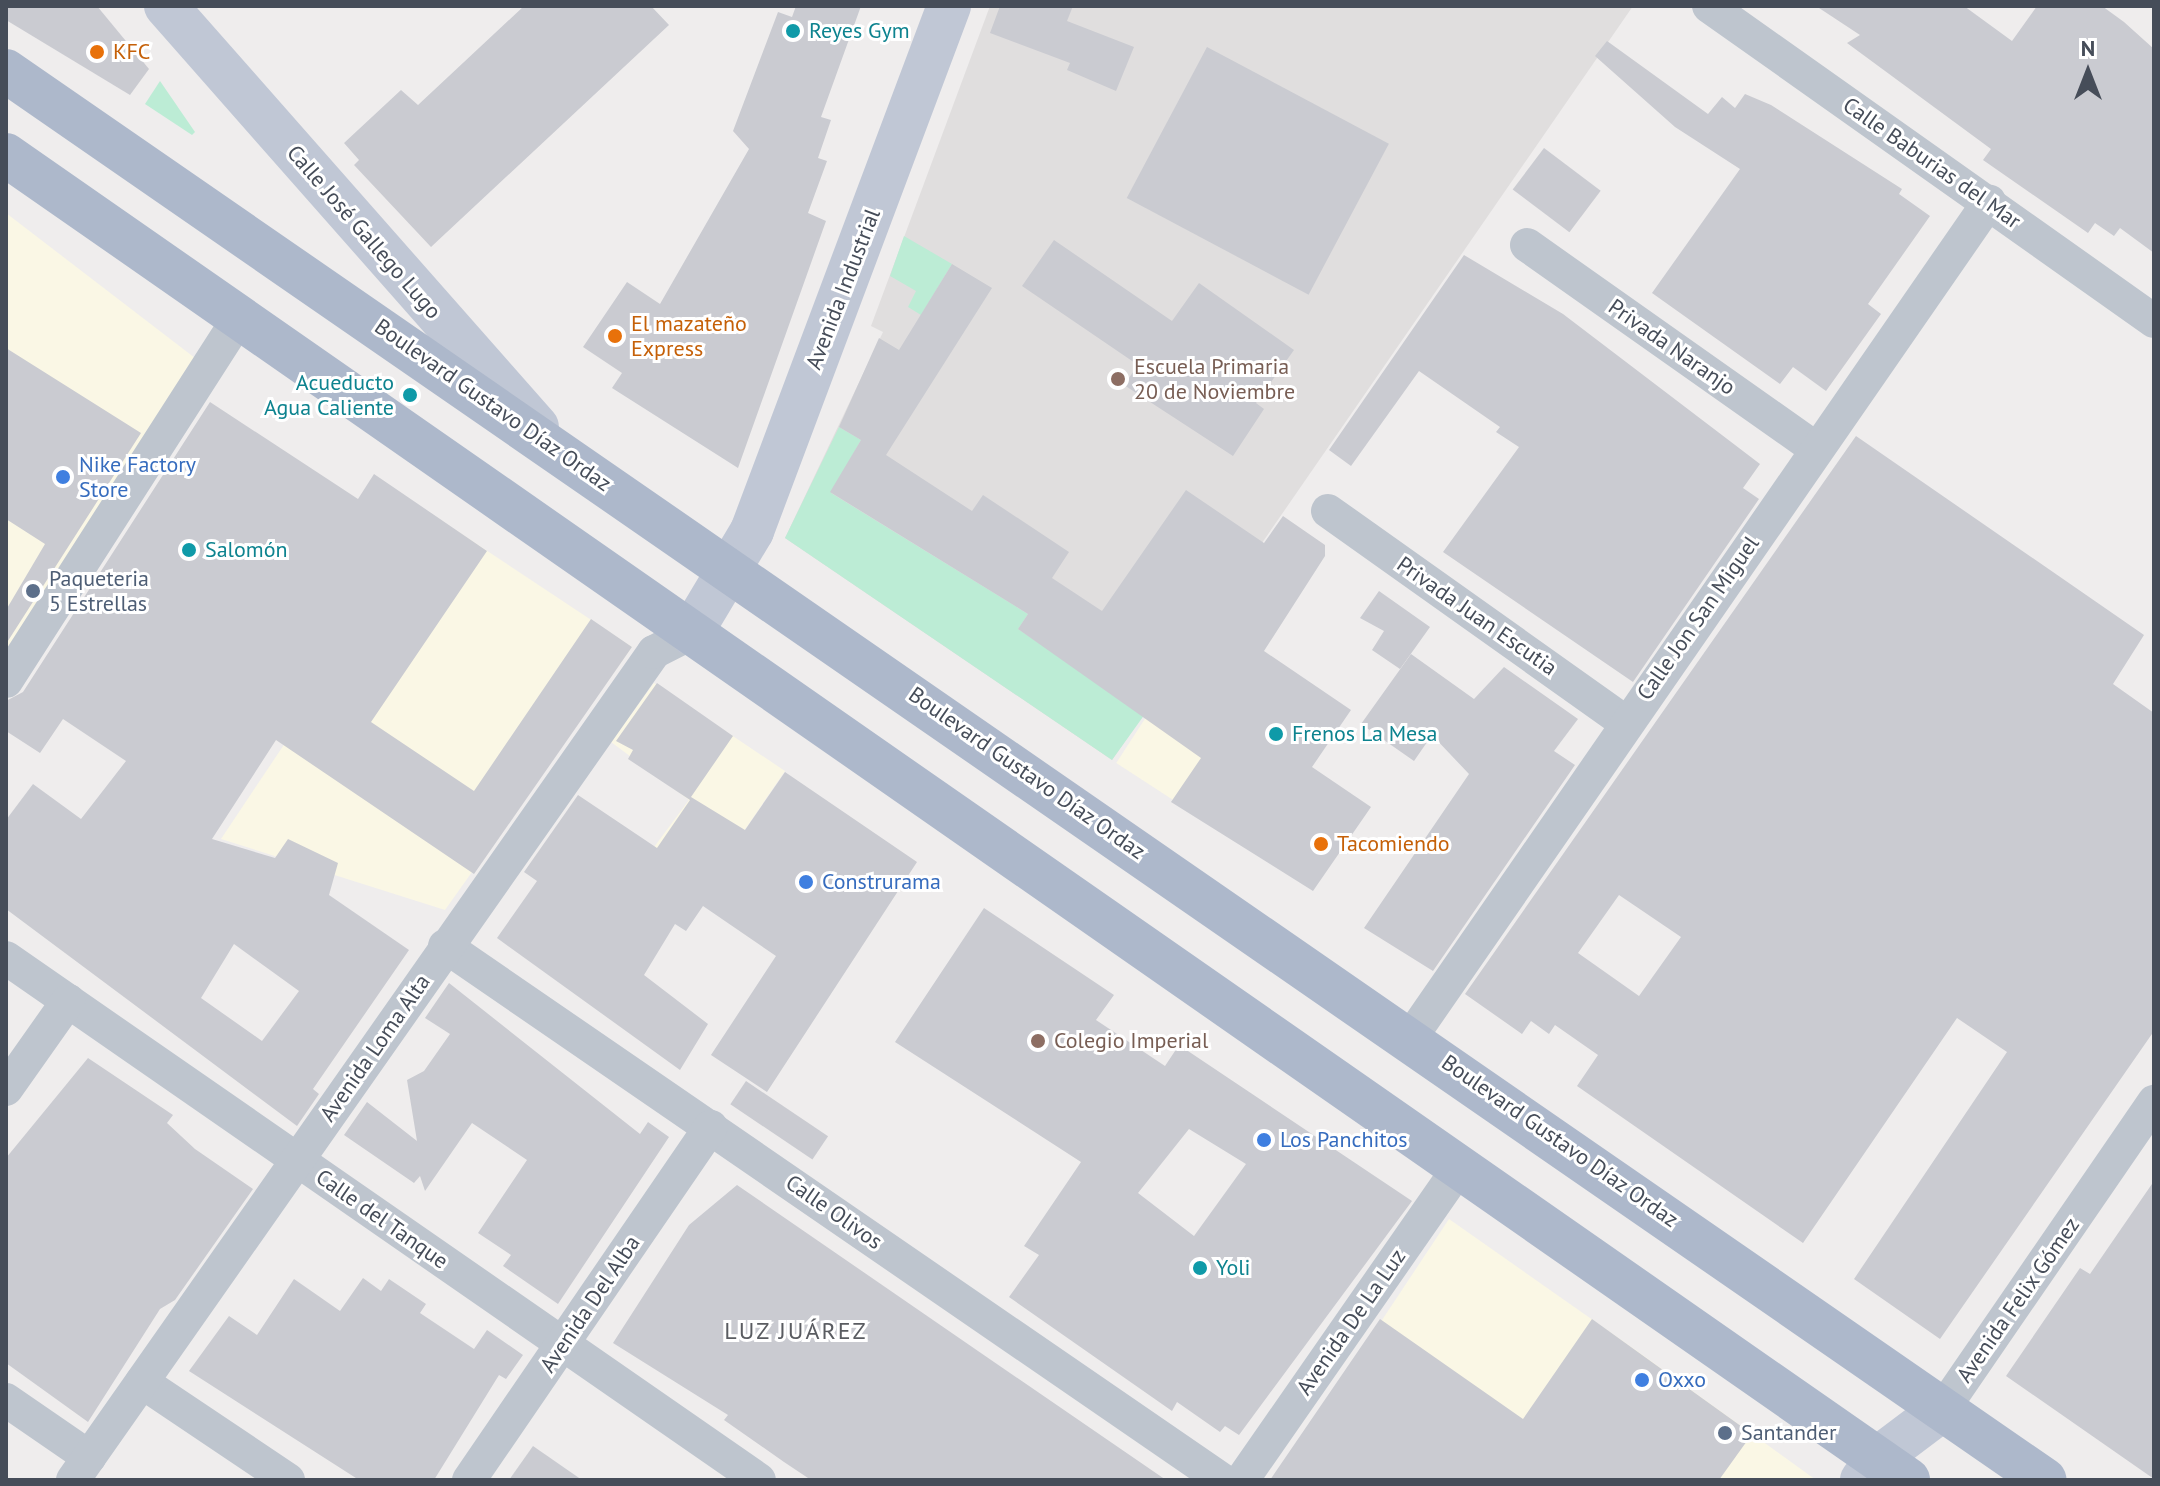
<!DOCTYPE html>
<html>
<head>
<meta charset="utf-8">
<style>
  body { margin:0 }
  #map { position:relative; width:2160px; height:1486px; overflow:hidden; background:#efeded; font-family:"PT Sans",sans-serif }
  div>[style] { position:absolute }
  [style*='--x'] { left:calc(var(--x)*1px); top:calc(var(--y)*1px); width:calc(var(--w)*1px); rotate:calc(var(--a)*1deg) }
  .commercial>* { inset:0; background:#faf7e5; transform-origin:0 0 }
  .education>* { inset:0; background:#e0dede }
  .green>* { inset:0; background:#bcecd5 }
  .building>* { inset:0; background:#cacbd1; transform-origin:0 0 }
  .street>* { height:34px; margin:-17px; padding:0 17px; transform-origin:17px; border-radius:17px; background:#bec5ce }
  .secondary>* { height:44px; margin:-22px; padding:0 22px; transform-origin:22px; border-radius:22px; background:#c0c7d5 }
  .primary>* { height:44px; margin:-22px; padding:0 22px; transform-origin:22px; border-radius:22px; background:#adb8cb }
  .dots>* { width:22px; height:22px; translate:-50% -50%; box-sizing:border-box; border:4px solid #fff; border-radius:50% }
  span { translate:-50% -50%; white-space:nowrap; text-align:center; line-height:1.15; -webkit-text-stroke:6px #fff; paint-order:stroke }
  .culture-label { font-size:22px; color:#0d838f }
  .left { translate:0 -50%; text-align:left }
  .right { translate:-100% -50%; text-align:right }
  .food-label { font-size:22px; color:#c56008 }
  .street-label { font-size:22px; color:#464d59 }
  .education-label { font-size:22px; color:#785e54 }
  .shop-label { font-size:22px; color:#366cbe }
  .service-label { font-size:22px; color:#4e5e75 }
  .neighbourhood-label { font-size:24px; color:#5a5c61; letter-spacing:2px }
  .frame { position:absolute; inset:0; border:8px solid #464d59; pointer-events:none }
  .north { position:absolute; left:2048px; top:32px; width:80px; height:80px; -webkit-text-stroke:6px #fff; paint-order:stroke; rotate:0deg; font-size:22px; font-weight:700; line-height:32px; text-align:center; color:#464d59 }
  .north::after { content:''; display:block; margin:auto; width:28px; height:36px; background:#464d59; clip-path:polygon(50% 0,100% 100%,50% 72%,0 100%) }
</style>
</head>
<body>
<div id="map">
  <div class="commercial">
    <div style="clip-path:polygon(6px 213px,195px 358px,6px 653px)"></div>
    <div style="clip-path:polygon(436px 517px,632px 647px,445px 910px,221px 839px)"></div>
    <div style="left:1211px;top:617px;width:72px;height:174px;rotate:33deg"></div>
    <div style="clip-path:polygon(654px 683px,785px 771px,696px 901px,640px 866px,689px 800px,611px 742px)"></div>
    <div style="clip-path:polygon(1449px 1219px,1637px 1351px,1816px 1480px,1276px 1480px)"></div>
  </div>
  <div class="education">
    <div style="clip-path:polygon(990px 6px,1633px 6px,1112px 760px,785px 538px,883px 332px,871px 326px)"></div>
  </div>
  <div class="green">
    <div style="clip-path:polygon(160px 81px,195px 132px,192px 135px,145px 104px)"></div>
    <div style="clip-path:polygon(904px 236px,952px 264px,921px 315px,908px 307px,916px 291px,890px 276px)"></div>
    <div style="clip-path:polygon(839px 427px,861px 440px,831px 493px,1028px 614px,1018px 629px,1145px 714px,1112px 760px,785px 538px)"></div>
  </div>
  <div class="building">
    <div style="clip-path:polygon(6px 6px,97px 6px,149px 69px,130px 95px,6px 20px)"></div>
    <div style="clip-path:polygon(524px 6px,651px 6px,669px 25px,431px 247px,354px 165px,359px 160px,344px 143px,401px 90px,418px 105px)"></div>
    <div style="clip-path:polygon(796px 6px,861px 6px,821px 117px,831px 120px,818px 158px,827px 161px,808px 213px,826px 221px,738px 468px,612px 388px,622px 373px,583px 347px,627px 282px,660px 304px,749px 149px,733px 131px,778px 12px,792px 17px)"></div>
    <div style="clip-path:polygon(1000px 6px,1073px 6px,1067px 21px,1134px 47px,1116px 91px,1067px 70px,1070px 63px,990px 33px)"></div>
    <div style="clip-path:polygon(1816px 6px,1964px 6px,2012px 41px,2037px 6px,2102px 6px,2124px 22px,2154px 49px,2154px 253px,2120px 228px,2114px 236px,2095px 223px,2088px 233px,1983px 160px,1991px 149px,1847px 43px,1860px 35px)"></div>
    <div style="clip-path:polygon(1607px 41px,1708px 114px,1722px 97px,1735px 108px,1745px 94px,1771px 105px,1902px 189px,1899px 194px,1930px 216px,1868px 304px,1881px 314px,1826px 391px,1793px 367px,1780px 384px,1652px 293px,1740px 169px,1675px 127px,1595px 56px)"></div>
    <div style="left:1207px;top:47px;width:206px;height:171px;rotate:28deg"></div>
    <div style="left:1544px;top:148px;width:71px;height:52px;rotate:37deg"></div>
    <div style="clip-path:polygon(1054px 240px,1172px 321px,1199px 283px,1294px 350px,1256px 403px,1264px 409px,1233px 456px,1124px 385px,1138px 365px,1022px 286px)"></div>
    <div style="clip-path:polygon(1464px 255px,1563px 314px,1760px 464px,1743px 488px,1759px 499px,1633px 682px,1443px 552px,1519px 447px,1496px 432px,1500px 427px,1419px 371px,1351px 466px,1329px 450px)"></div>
    <div style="clip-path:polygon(952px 264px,992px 288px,886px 455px,972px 511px,983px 495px,1069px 552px,1052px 578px,1102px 611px,1186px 490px,1264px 543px,1283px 516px,1325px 545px,1325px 556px,1264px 651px,1351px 710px,1312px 767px,1371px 807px,1313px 891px,1171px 802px,1201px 758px,1018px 629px,1028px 614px,830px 492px,861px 440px,839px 427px,879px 338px,899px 350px)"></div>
    <div style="clip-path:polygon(6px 348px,141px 433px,6px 644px,6px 610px,45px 544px,6px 519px)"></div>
    <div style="clip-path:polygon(evenodd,210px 402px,358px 499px,374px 474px,487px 551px,371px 722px,474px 791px,591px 619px,632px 647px,474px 874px,276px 740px,212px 839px,275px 858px,288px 839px,338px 863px,329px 895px,409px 950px,313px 1089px,319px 1094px,297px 1126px,6px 909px,6px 820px,33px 784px,81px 819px,126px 761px,63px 719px,40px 753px,6px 731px,6px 701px,23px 692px,210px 402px,234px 944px,299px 991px,262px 1041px,201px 998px,234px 944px)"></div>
    <div style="clip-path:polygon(evenodd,1856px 436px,2144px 635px,2113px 684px,2154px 713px,2154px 1031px,1940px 1339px,1854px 1279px,2007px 1052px,1957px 1018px,1803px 1243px,1577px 1086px,1598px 1055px,1555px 1025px,1549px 1034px,1531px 1021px,1522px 1034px,1465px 994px,1856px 436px,1619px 895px,1681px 937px,1639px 996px,1578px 953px,1619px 895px)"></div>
    <div style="clip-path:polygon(1379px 591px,1430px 627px,1400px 669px,1372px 650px,1384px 631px,1360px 618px)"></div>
    <div style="clip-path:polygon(1411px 654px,1474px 699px,1504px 667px,1578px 719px,1554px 751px,1575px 765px,1433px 971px,1364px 928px,1469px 774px,1432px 735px,1414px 761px,1361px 724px)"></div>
    <div style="clip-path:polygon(657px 683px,733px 736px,691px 797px,745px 830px,785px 772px,917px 862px,767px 1092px,711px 1055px,776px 956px,703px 906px,686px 931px,675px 924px,644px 975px,708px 1024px,680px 1070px,497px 938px,537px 881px,524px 872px,578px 795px,657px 848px,690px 800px,628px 759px,633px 750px,616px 741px)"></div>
    <div style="clip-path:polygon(evenodd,984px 908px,1114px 995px,1096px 1020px,1165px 1066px,1179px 1045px,1412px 1201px,1239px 1435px,1225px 1426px,1220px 1432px,1177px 1402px,1172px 1411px,1009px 1297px,1039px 1255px,1024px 1246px,1081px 1162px,895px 1042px,984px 908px,1189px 1129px,1246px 1164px,1194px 1236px,1138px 1193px,1189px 1129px)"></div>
    <div style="clip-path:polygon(449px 983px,640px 1134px,648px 1122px,669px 1137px,558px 1304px,503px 1266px,511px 1255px,478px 1233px,527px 1160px,472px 1123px,425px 1191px,420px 1176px,414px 1183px,344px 1135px,367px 1102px,417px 1141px,407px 1080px,424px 1071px,450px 1034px,425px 1018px)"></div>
    <div style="clip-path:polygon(88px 1058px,173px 1115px,167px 1123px,195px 1149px,253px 1189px,175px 1300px,160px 1309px,88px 1422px,6px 1363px,6px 1158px)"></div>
    <div style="left:746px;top:1081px;width:99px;height:28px;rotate:34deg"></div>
    <div style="clip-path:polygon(2154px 1181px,2154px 1479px,2006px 1376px,2080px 1268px,2090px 1274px)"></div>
    <div style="clip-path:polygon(737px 1185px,978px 1351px,1166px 1480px,811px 1480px,784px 1462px,724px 1420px,728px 1415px,613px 1343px,689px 1225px)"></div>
    <div style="clip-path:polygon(363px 1278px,381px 1291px,389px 1279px,426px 1304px,420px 1313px,474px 1349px,487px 1330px,523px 1355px,506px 1379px,499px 1375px,434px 1480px,359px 1480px,189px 1371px,229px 1316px,257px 1335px,294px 1279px,340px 1311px)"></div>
    <div style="clip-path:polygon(1380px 1319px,1523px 1419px,1592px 1319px,1752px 1434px,1719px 1480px,1270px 1480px)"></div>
    <div style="clip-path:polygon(533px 1446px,582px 1480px,509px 1480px)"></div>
  </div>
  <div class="street">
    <div style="--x:1709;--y:6;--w:545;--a:35.29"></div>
    <div style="--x:1527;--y:245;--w:354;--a:35.2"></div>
    <div style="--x:1328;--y:511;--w:364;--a:35.4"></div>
    <div style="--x:6;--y:681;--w:430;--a:-57.3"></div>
    <div style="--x:445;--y:946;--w:943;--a:34.5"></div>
    <div style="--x:6;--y:958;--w:916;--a:34.73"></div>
    <div style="--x:1411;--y:1037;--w:1016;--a:-55.31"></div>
    <div style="--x:6;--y:1089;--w:108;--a:-54.8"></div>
    <div style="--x:142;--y:1382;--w:176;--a:33.9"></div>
    <div style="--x:6;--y:1400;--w:101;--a:34.5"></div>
    <div style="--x:1943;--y:1409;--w:373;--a:-55.5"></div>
    <div style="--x:73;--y:1480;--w:1012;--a:-54.94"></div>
    <div style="--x:654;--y:652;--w:42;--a:-27.2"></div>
    <div style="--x:469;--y:1480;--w:428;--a:-55.6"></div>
    <div style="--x:1242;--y:1480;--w:384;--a:-55.2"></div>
  </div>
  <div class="secondary">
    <div style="--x:166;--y:6;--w:561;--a:48.61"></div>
    <div style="--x:691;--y:633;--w:119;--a:-59.1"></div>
    <div style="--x:752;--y:531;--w:561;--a:-69.43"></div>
    <div style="--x:1862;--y:1480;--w:27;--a:-54"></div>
    <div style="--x:1878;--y:1458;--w:81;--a:-37"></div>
  </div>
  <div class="primary">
    <div style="--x:6;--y:71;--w:2478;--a:34.65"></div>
    <div style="--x:6;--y:155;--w:2318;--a:34.86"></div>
  </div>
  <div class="dots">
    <div style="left:793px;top:31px;background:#0f9aa8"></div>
    <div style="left:97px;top:52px;background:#e8710a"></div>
    <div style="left:615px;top:336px;background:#e8710a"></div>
    <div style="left:1118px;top:379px;background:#8d6e63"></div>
    <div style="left:410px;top:395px;background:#0f9aa8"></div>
    <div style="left:63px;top:477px;background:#3f7fe0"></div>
    <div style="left:189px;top:550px;background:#0f9aa8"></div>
    <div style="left:33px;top:591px;background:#5c6f8a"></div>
    <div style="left:1276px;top:734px;background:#0f9aa8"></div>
    <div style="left:1321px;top:844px;background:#e8710a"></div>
    <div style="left:806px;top:882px;background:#3f7fe0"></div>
    <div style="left:1038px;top:1041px;background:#8d6e63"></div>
    <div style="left:1264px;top:1140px;background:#3f7fe0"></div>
    <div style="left:1200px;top:1268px;background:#0f9aa8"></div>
    <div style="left:1642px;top:1380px;background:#3f7fe0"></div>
    <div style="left:1725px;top:1433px;background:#5c6f8a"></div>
  </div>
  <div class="culture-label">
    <span class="left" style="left:809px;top:31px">Reyes Gym</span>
    <span class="right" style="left:394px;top:395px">Acueducto<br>Agua Caliente</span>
    <span class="left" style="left:205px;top:550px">Salomón</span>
    <span class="left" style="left:1292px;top:734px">Frenos La Mesa</span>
    <span class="left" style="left:1216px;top:1268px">Yoli</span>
  </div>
  <div class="food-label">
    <span class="left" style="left:113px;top:52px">KFC</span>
    <span class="left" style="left:631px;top:336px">El mazateño<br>Express</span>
    <span class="left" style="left:1337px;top:844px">Tacomiendo</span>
  </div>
  <div class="street-label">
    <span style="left:1932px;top:163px;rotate:35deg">Calle Baburias del Mar</span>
    <span style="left:364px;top:232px;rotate:49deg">Calle José Gallego Lugo</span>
    <span style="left:843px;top:289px;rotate:-69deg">Avenida Industrial</span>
    <span style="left:1672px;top:347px;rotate:35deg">Privada Naranjo</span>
    <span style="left:493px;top:405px;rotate:35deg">Boulevard Gustavo Díaz Ordaz</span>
    <span style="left:1477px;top:616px;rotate:35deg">Privada Juan Escutia</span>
    <span style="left:1698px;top:618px;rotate:-55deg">Calle Jon San Miguel</span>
    <span style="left:1027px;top:773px;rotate:35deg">Boulevard Gustavo Díaz Ordaz</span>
    <span style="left:375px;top:1048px;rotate:-55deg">Avenida Loma Alta</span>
    <span style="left:1560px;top:1141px;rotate:35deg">Boulevard Gustavo Díaz Ordaz</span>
    <span style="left:834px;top:1212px;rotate:35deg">Calle Olivos</span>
    <span style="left:382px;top:1219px;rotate:35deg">Calle del Tanque</span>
    <span style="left:2018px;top:1300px;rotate:-55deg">Avenida Felix Gómez</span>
    <span style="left:590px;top:1304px;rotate:-56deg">Avenida Del Alba</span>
    <span style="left:1351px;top:1322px;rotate:-55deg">Avenida De La Luz</span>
  </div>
  <div class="education-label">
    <span class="left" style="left:1134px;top:379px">Escuela Primaria<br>20 de Noviembre</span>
    <span class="left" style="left:1054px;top:1041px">Colegio Imperial</span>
  </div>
  <div class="shop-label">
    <span class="left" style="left:79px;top:477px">Nike Factory<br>Store</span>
    <span class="left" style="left:822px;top:882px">Construrama</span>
    <span class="left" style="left:1280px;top:1140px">Los Panchitos</span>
    <span class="left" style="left:1658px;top:1380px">Oxxo</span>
  </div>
  <div class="service-label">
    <span class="left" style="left:49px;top:591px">Paqueteria<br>5 Estrellas</span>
    <span class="left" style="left:1741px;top:1433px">Santander</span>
  </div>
  <div class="neighbourhood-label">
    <span style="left:796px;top:1331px">LUZ JUÁREZ</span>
  </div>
  <div class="frame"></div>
  <div class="north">N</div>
</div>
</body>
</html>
